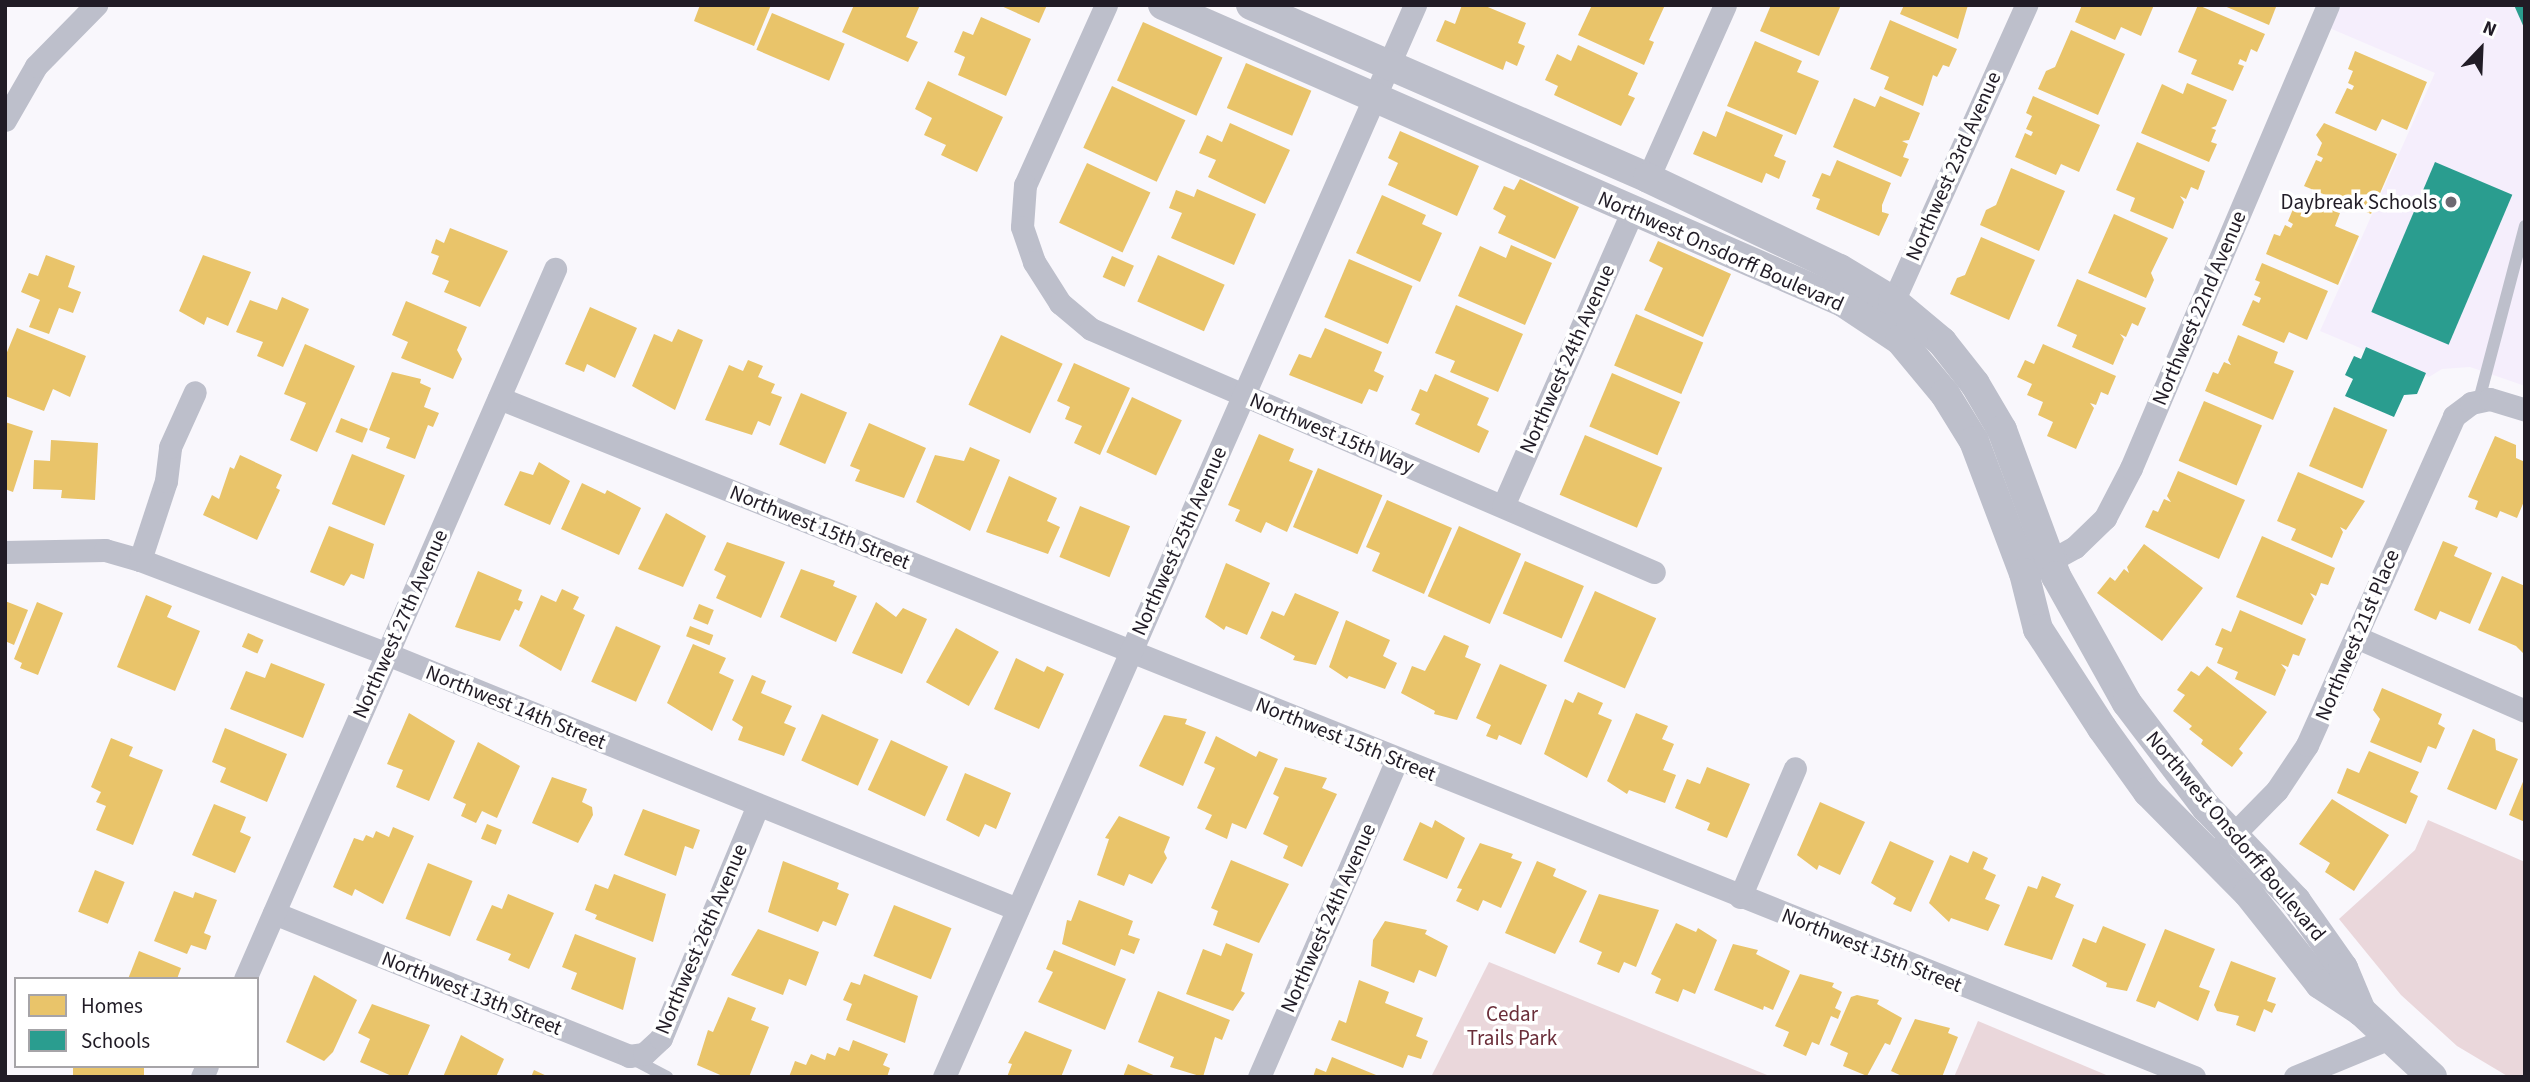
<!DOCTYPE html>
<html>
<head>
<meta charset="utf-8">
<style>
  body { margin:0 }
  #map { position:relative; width:2530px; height:1082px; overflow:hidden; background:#f9f7fc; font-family:"Source Sans 3",sans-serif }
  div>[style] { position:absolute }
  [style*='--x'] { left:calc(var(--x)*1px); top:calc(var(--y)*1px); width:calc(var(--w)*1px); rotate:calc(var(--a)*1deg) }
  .built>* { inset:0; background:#f5eefc }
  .green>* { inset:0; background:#ead7db }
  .homes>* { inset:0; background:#e9c46a; transform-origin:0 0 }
  .schools>* { inset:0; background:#2a9d8f; transform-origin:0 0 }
  .service>* { height:12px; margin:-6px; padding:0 6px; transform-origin:6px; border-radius:6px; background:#bdbfcb }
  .minor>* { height:23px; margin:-11.5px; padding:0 11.5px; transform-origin:11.5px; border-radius:11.5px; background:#bdbfcb }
  .tertiary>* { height:30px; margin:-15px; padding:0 15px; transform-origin:15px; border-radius:15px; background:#bdbfcb }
  .dots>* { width:19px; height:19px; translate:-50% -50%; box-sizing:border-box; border:4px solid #fff; border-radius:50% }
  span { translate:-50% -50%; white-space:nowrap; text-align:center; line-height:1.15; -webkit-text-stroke:7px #fff; paint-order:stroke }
  .street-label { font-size:21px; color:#211c26 }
  .poi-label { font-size:21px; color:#211c26 }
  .right { translate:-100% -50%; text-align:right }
  .park-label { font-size:21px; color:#6a2e39 }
  .frame { position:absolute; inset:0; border:7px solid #211c26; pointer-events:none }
  .legend { position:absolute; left:14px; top:977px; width:245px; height:91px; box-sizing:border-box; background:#fff; border:2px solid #a6a4a8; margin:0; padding:9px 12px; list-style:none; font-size:21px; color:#211c26 }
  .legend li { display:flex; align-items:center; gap:14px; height:35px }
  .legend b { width:35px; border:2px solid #a6a4a8 }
  .north { position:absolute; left:2446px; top:14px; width:70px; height:70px; -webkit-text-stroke:5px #fff; paint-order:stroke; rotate:23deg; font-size:19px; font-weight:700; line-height:28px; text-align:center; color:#211c26 }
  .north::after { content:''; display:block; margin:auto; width:24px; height:32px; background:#211c26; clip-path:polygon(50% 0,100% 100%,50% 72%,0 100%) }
</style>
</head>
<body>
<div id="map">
  <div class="built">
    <div style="clip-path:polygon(2328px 5px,2525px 5px,2525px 386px,2470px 367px,2442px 369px,2429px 377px,2320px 331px,2435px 73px,2320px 24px)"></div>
  </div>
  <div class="green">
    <div style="clip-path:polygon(2428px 820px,2525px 862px,2525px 1077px,2509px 1077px,2457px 1046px,2401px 995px,2339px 919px,2415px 850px)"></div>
    <div style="clip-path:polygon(1489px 962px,1772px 1077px,1431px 1077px)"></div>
    <div style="clip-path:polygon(1978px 1021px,2111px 1077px,1954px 1077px)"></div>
  </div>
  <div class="homes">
    <div style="clip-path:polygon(700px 5px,771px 5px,754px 46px,694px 21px)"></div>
    <div style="clip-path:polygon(854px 5px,920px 5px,906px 37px,918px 42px,908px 62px,842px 32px)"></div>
    <div style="clip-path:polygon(999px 5px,1047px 5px,1039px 23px)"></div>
    <div style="clip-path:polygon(1462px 5px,1483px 5px,1526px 23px,1518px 43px,1525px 46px,1517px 66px,1506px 61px,1503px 70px,1436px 41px,1445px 20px,1455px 24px)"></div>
    <div style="clip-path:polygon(1592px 5px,1665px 5px,1649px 40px,1654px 42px,1644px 65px,1578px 35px)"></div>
    <div style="clip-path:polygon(1771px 5px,1841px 5px,1819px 56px,1760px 31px)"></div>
    <div style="clip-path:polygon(1904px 5px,1968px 5px,1958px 39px,1900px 14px)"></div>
    <div style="clip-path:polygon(2082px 5px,2154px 5px,2141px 36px,2121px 27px,2115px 40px,2075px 22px)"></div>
    <div style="clip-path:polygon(2198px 5px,2265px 34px,2257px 52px,2251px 49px,2246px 62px,2240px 59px,2238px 64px,2244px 66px,2233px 91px,2191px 74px,2197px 60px,2178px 52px)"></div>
    <div style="clip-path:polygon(2222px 5px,2272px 5px,2276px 7px,2269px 25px)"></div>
    <div style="left:772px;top:13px;width:79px;height:40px;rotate:23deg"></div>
    <div style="clip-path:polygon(981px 17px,1031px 39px,1006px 96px,958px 75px,965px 57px,954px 52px,963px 31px,973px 35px)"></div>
    <div style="clip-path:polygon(1890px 20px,1957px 49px,1949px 67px,1943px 65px,1937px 77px,1933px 75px,1923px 106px,1884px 89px,1889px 77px,1870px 69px)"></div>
    <div style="left:1143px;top:22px;width:87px;height:64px;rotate:24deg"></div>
    <div style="clip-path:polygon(2071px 30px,2125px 54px,2098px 115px,2038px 89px,2046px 71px,2055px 67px)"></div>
    <div style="clip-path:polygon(1755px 41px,1802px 61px,1797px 72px,1819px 81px,1796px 135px,1727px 106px)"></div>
    <div style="clip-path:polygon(1578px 45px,1638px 73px,1628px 95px,1635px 98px,1621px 126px,1554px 95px,1558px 86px,1545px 80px,1557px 54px,1571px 61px)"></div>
    <div style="clip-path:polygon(2355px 51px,2427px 82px,2407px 130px,2382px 119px,2376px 131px,2335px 113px,2347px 88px,2352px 90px,2354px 86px,2348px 83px,2353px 71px,2348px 69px)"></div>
    <div style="left:1246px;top:63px;width:71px;height:49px;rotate:23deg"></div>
    <div style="clip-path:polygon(928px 81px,1003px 117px,977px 172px,941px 155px,946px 145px,924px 135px,932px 118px,915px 109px)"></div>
    <div style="clip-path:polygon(2187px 83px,2227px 100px,2216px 126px,2211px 128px,2216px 130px,2211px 142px,2217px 144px,2209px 162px,2141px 133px,2162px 84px,2183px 94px)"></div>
    <div style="left:1112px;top:86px;width:81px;height:68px;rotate:25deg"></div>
    <div style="clip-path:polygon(1880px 96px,1920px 113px,1909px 140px,1902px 141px,1908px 144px,1903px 157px,1909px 159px,1901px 177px,1833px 147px,1854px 98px,1875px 107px)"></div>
    <div style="clip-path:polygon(2033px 96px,2100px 125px,2079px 172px,2061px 164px,2056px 175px,2015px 157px,2025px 133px,2031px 136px,2033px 132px,2026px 129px,2032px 116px,2026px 113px)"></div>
    <div style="clip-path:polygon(1726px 111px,1783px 135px,1774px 156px,1786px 161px,1779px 179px,1766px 173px,1762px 183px,1693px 154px,1703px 131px,1716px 137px)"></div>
    <div style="clip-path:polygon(1230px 123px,1290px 150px,1265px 204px,1208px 177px,1216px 160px,1199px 153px,1207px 135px,1222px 142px)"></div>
    <div style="clip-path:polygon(2324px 123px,2397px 154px,2371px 214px,2304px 186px,2316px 160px,2321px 162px,2323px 158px,2317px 155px,2322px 143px,2316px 135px)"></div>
    <div style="clip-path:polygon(1400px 131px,1479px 166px,1457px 216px,1388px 185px,1398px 163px,1388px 158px)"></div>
    <div style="clip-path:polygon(2137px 142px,2205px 171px,2198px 190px,2191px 187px,2186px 199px,2180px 196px,2184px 202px,2173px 229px,2130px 211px,2135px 198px,2116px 190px)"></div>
    <div style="clip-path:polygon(1837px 160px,1891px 183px,1882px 205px,1882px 212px,1889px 214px,1879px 236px,1816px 209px,1820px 199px,1812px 196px,1822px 173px,1830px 176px)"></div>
    <div style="left:1087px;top:163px;width:70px;height:66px;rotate:25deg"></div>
    <div style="clip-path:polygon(2011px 168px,2065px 191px,2039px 251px,1980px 225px,1986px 210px,1996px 205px)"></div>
    <div style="clip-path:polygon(1520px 179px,1579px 207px,1555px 259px,1498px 233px,1506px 216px,1493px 209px,1504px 186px,1514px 190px)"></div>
    <div style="clip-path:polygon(1197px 189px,1256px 214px,1234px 265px,1171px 238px,1182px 213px,1169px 208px,1176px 190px,1194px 197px)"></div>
    <div style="clip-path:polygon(1382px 195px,1426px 215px,1422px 224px,1442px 233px,1420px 282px,1356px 253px)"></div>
    <div style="clip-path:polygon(2299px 195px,2340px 213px,2335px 226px,2359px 236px,2338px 285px,2266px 254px,2274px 234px,2280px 236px,2285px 225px,2291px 228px,2293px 224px,2288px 221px)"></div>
    <div style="clip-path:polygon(2114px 214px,2168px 238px,2151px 273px,2154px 280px,2146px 298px,2088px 273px)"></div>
    <div style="clip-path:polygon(450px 228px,508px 251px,480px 307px,444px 292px,449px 281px,432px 274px,439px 256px,431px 253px,436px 239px,444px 243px)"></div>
    <div style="clip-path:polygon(1981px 237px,2035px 260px,2009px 320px,1950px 294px,1957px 278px,1965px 275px)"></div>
    <div style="clip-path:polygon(1658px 241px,1731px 274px,1703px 337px,1644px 310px,1663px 268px,1649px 261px)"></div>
    <div style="clip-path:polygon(1511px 245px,1552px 263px,1525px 325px,1458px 296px,1480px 246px,1506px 258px)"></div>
    <div style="clip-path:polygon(46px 255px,75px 266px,68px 287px,81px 292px,73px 313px,59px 308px,49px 334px,29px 327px,40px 300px,21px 292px,29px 273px,38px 276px)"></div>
    <div style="clip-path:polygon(203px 255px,251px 272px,228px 326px,207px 317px,204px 325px,179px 311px)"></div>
    <div style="left:1158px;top:255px;width:73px;height:51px;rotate:24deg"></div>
    <div style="left:1112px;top:256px;width:24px;height:23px;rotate:24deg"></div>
    <div style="left:1349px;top:259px;width:69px;height:63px;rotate:23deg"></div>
    <div style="clip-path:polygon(2262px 263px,2328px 291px,2307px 340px,2289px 332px,2284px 343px,2242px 325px,2253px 300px,2259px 303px,2261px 298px,2254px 295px,2260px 282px,2255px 280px)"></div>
    <div style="clip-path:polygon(2077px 279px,2146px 308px,2138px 326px,2132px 323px,2126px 337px,2120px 334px,2124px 339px,2113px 365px,2072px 347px,2077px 335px,2057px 326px)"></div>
    <div style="clip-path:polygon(282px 297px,309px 309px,283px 367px,257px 356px,263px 342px,236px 332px,250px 300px,277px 310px)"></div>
    <div style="clip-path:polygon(406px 301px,467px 327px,457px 350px,462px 359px,453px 379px,401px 358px,408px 342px,392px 335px)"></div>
    <div style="clip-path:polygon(1456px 305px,1523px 334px,1498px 392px,1450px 372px,1455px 361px,1435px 353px)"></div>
    <div style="clip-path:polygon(590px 307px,637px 328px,615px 378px,587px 364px,584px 372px,565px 364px)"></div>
    <div style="left:1636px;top:314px;width:73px;height:56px;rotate:23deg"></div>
    <div style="clip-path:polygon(17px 328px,86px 356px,70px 397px,53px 389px,44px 411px,5px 396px,5px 357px)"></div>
    <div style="clip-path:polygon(1325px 328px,1382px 352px,1374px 371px,1384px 376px,1377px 392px,1369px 389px,1362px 404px,1289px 375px,1299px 354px,1311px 358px)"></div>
    <div style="clip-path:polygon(678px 329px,703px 340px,675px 410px,632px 386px,654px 334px,672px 342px)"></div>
    <div style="left:1001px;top:335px;width:68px;height:77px;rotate:25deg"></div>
    <div style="clip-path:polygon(2238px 335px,2278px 352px,2274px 363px,2294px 371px,2273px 420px,2205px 391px,2213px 372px,2218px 374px,2224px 362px,2231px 365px,2228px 360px)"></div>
    <div style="clip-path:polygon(305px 344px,355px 366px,317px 452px,290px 440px,306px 403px,284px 394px)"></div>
    <div style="clip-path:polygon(2043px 344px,2116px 376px,2108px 395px,2101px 392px,2096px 405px,2090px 403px,2094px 408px,2076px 449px,2047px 436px,2053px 422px,2038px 415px,2043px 402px,2027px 395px,2032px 384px,2017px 377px,2025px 360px,2034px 364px)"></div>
    <div style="clip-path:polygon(748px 360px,763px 366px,758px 377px,775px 384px,771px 393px,782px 397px,770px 426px,758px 421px,752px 435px,705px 420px,729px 365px,743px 371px)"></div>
    <div style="clip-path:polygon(1074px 363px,1130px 388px,1100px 455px,1074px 443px,1082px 426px,1065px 419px,1070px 407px,1057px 401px)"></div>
    <div style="clip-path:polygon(392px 372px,421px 379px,420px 383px,431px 388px,424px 407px,439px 413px,433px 427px,428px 425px,415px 459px,386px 448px,390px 438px,369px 430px)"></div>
    <div style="left:1612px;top:373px;width:74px;height:58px;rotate:23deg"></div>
    <div style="clip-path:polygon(1435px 374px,1489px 398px,1477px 425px,1489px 431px,1479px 453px,1415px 424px,1420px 414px,1411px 410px,1420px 389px,1427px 392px)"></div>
    <div style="left:801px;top:393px;width:50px;height:56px;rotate:23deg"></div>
    <div style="left:1132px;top:397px;width:55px;height:61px;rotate:25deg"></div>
    <div style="left:2204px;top:401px;width:63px;height:65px;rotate:23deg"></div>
    <div style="left:2334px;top:407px;width:58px;height:64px;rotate:23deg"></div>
    <div style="left:341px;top:418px;width:29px;height:15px;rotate:22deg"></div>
    <div style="clip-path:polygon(5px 422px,33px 431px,13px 492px,5px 489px)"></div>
    <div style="clip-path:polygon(869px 423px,926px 448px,904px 498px,855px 481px,860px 470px,850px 466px)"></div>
    <div style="clip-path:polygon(1259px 434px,1294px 449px,1289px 461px,1313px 471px,1287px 532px,1266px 522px,1261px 533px,1235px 521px,1240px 510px,1228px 505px)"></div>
    <div style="left:1585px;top:435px;width:84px;height:65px;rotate:23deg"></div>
    <div style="clip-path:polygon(2495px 436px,2516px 445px,2516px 458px,2525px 462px,2525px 499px,2517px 518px,2500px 511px,2497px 518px,2475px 509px,2478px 501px,2468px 497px)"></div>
    <div style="clip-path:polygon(51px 440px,98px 443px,95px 500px,61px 498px,62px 490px,33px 489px,34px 460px,50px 461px)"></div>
    <div style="clip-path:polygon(970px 447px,1000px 460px,970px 531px,916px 502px,935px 455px,964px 461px)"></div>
    <div style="left:352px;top:454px;width:57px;height:54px;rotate:22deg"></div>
    <div style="clip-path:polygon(240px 455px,282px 475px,276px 488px,280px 490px,257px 540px,203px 515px,212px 495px,219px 499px,230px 467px,234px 469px)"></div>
    <div style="clip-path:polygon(539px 462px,570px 481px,550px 525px,504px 505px,520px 471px,533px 475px)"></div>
    <div style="left:1318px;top:468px;width:70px;height:64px;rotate:23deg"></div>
    <div style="clip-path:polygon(2178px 471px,2245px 500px,2219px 559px,2145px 527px,2153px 510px,2158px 512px,2164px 499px,2171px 502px,2167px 496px)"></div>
    <div style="clip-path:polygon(2298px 472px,2365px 501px,2346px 530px,2340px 527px,2343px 532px,2332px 558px,2291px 540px,2296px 529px,2277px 521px)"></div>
    <div style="clip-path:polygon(1009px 476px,1057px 498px,1047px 521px,1060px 527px,1048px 554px,986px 532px)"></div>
    <div style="clip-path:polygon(582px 483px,605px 494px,607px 490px,641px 508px,619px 555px,561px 529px)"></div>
    <div style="clip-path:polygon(1387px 500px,1452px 528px,1424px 594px,1372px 571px,1380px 553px,1366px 547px)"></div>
    <div style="left:1080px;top:506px;width:54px;height:55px;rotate:22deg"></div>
    <div style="clip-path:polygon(666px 513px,706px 536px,683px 587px,638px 569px)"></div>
    <div style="clip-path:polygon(329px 526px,374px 544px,364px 579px,351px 574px,344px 586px,310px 572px)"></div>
    <div style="left:1459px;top:526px;width:68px;height:77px;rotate:24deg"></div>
    <div style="clip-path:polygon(2262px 536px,2335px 568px,2328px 585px,2321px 583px,2316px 596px,2310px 593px,2314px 599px,2302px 625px,2236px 597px)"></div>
    <div style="clip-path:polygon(2443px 541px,2458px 547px,2454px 556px,2492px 573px,2470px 624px,2440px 611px,2436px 620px,2414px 610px)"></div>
    <div style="clip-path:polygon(727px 542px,785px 562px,761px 618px,716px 598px,726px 576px,714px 570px)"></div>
    <div style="clip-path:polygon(2144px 544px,2203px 588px,2162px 641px,2097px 593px,2110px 577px,2115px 581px,2124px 569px,2129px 573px,2127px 567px)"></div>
    <div style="left:1525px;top:561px;width:64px;height:57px;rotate:23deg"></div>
    <div style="clip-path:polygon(1226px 563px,1270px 583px,1247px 635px,1226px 626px,1224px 630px,1205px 617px)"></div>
    <div style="clip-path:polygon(801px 569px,835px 581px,833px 586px,857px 596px,836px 642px,780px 617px)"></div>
    <div style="clip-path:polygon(478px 571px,522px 590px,518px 600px,523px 602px,519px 611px,515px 609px,500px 641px,455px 627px)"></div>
    <div style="clip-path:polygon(2502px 576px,2525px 586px,2525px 655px,2516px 646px,2478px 630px)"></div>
    <div style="clip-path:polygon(562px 589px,579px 597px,573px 609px,585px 615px,561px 671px,519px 646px,541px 595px,556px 602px)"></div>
    <div style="left:1595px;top:591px;width:67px;height:77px;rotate:24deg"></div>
    <div style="clip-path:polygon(1295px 593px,1339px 612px,1316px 665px,1293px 660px,1295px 656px,1260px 638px,1272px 611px,1284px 616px)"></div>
    <div style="clip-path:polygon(146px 595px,172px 606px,167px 617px,200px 631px,175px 691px,117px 667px)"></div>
    <div style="clip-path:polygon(5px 601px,28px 610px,14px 645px,5px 641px)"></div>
    <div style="clip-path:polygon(37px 602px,63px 613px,38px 675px,20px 668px,22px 663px,14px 659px)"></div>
    <div style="clip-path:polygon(876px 602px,896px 617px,903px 608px,927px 619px,902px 674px,852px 653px)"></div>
    <div style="left:699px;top:604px;width:16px;height:16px;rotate:22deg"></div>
    <div style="clip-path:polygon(2240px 610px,2306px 639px,2299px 656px,2293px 654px,2288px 667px,2281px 664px,2286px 670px,2275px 696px,2235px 679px,2238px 672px,2217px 663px,2223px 648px,2215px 645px,2222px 628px,2231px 632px)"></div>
    <div style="clip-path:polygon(1346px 620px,1390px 640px,1383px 656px,1397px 663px,1385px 689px,1349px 676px,1347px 679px,1329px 667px)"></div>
    <div style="left:616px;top:626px;width:49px;height:61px;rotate:24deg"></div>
    <div style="left:690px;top:626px;width:25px;height:11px;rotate:21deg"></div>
    <div style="left:956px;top:628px;width:49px;height:62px;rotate:29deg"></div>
    <div style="left:248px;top:633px;width:17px;height:15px;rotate:24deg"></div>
    <div style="clip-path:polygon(1444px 635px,1469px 646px,1465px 657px,1481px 664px,1457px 720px,1434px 714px,1435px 711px,1401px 693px,1412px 666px,1425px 671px)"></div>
    <div style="clip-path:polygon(693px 644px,726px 658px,719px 673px,734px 680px,712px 731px,667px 703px)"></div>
    <div style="clip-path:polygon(1016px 658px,1044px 672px,1047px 666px,1064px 674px,1039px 729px,994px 709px)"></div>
    <div style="clip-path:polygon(271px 663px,325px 684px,303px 738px,230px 709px,246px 671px,265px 678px)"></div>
    <div style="clip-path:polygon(1500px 664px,1547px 685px,1521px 745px,1499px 735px,1497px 740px,1486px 736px,1491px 725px,1476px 718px)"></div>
    <div style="clip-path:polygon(2207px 666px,2267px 712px,2239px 749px,2243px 753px,2232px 767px,2201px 744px,2203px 740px,2189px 729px,2192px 726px,2173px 711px,2185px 695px,2177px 690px,2191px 671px,2199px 676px)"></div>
    <div style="clip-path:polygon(752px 675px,766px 681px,761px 693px,792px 706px,784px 723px,796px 728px,784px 756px,738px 740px,743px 727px,732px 720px)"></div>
    <div style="clip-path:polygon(2382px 688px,2442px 714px,2438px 724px,2445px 728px,2436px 749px,2428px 746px,2421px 763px,2370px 742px,2380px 719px,2373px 710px)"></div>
    <div style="clip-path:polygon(1578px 692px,1603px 703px,1598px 714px,1612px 720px,1587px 778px,1544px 754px,1565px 699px,1573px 703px)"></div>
    <div style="clip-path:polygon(409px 713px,455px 741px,429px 801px,396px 787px,403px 770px,387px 764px)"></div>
    <div style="clip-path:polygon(1636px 713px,1668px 726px,1662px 739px,1674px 744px,1663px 770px,1676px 775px,1665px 803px,1629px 790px,1627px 794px,1607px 781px)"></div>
    <div style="left:822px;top:714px;width:62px;height:51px;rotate:24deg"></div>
    <div style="clip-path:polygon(1164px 715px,1187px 719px,1185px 724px,1206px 732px,1183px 786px,1139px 766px)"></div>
    <div style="clip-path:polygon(225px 728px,287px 754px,267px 802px,220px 782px,226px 768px,212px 762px)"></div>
    <div style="clip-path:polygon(2473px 729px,2495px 739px,2496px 750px,2518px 759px,2496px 810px,2447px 789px)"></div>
    <div style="clip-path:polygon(1216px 736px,1256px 757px,1259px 751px,1278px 759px,1246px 829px,1232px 823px,1227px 839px,1205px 829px,1212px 815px,1197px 808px,1215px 768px,1204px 763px)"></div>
    <div style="clip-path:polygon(111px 738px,133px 747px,129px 756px,163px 770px,133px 845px,96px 830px,106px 806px,96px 802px,101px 792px,91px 787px)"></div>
    <div style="left:891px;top:740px;width:63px;height:55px;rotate:25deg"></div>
    <div style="clip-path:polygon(478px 742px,520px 766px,497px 818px,482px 811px,476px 823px,461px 816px,466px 804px,453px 798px)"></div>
    <div style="clip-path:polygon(2369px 751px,2419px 772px,2410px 792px,2418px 796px,2406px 824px,2337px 793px,2347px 768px,2359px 773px)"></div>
    <div style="clip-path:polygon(1285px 767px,1327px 778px,1322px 788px,1337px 794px,1302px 867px,1283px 858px,1288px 846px,1263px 834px,1279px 797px,1273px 794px)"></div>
    <div style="clip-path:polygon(1707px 767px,1750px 784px,1727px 838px,1707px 830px,1710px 823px,1675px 808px,1687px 779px,1700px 784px)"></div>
    <div style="clip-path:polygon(965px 773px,1011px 793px,996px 829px,985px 824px,979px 837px,946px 820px)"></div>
    <div style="clip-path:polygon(552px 777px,587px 789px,582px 802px,592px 807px,593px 815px,578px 843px,532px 823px)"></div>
    <div style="clip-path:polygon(2525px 777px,2525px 822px,2509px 815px)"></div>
    <div style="clip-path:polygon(2332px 799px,2389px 835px,2354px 891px,2325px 872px,2330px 863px,2299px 844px)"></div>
    <div style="clip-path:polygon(1820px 802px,1865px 822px,1840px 875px,1819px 865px,1817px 870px,1797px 855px)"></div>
    <div style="clip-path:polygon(214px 804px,246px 817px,240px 832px,251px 837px,235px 873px,192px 855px)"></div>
    <div style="clip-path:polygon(643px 809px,700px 830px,693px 849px,685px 846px,676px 876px,624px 855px)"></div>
    <div style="clip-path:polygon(1119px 816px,1170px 837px,1164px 852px,1167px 858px,1152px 884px,1129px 874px,1124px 886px,1097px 875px,1109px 839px,1105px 838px)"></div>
    <div style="clip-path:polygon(1435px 820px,1465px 838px,1447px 879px,1403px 860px,1420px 822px,1432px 828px)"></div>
    <div style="left:487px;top:824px;width:16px;height:16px;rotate:22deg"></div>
    <div style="clip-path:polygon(393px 827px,414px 836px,383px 904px,355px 889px,352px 896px,333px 887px,354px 838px,363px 841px,366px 835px,373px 838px,376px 831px,389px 837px)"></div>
    <div style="clip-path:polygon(1890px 841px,1934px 861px,1911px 912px,1893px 904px,1896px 898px,1871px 883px)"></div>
    <div style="clip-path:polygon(1480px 843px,1513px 854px,1511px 858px,1522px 862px,1501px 908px,1483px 900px,1478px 911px,1456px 901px,1462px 889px,1457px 888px)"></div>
    <div style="clip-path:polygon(1973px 851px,1988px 858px,1983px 869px,1996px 875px,1985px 899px,2000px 905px,1988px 931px,1951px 918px,1949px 922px,1929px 903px,1950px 855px,1968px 863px)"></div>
    <div style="clip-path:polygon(1231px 860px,1289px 884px,1259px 943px,1213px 925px,1218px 911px,1211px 908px)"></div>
    <div style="clip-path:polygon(783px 861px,839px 883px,837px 889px,849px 894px,836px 926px,823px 921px,818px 932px,768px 912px)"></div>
    <div style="clip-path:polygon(1537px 861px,1556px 869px,1553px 876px,1587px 891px,1555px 954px,1505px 933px)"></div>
    <div style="left:428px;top:863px;width:48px;height:60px;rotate:22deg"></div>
    <div style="left:95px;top:870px;width:32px;height:45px;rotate:22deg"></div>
    <div style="clip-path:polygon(614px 874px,666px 894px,653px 942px,595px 919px,597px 915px,585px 910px,595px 884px,608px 889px)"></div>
    <div style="clip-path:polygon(2042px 876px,2061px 884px,2055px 897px,2074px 905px,2052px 960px,2004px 945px,2028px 886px,2037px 889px)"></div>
    <div style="clip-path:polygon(174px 891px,193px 898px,195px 892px,217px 900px,204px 933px,211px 936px,206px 950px,191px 945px,187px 954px,154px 941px)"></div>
    <div style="clip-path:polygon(508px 894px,554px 913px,529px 969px,508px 960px,511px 954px,476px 940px,492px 905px,502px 909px)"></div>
    <div style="clip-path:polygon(1599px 894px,1659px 910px,1636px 967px,1624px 962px,1619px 973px,1597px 964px,1602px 952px,1579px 942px)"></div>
    <div style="clip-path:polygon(1079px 900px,1133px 921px,1128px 935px,1140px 939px,1134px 954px,1121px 949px,1115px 966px,1062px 944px,1067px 920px,1071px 921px)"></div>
    <div style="left:894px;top:905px;width:62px;height:55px;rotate:22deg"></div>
    <div style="clip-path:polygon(1385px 921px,1427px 930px,1425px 934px,1448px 946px,1436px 977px,1419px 970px,1414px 983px,1371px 966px,1373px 940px)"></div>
    <div style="clip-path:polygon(1676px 923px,1696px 932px,1698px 928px,1717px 940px,1695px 994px,1683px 989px,1678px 1002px,1655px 993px,1661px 979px,1651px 974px)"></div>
    <div style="clip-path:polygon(2103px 926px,2146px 944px,2127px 991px,2106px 987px,2107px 983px,2072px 966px,2083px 938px,2096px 943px)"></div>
    <div style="clip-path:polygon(758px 929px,819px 952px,806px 986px,789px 979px,783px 995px,731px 975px)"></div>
    <div style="clip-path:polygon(2165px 929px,2215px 949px,2199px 987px,2210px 991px,2198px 1021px,2158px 1001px,2155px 1008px,2136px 1001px)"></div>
    <div style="clip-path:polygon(575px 934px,636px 958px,623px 1010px,571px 989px,577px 973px,562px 967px)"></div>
    <div style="clip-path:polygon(1226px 943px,1253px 954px,1241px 991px,1245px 993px,1233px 1011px,1186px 994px,1203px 949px,1221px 956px)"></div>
    <div style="clip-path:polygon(1733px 944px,1758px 950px,1756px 954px,1790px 971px,1773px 1010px,1764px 1006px,1763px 1010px,1714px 990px)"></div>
    <div style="clip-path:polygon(1054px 950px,1126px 979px,1105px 1030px,1038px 1002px,1053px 972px,1046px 969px)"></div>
    <div style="clip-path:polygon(139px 951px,181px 968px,177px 979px,128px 979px)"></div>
    <div style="clip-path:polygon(2231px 961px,2276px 978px,2267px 1001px,2276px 1004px,2272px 1013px,2264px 1009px,2255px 1032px,2236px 1025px,2239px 1016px,2217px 1011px,2214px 1005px)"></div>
    <div style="clip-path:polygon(864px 974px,918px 996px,905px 1043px,846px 1020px,852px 1004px,843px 1000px,851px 982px,860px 985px)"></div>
    <div style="clip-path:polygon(1800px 974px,1834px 983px,1832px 987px,1842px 992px,1835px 1008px,1841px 1011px,1838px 1019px,1831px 1016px,1819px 1045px,1812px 1042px,1806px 1056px,1783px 1046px,1789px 1032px,1775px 1026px)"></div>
    <div style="clip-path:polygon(314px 975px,357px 1000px,333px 1052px,324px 1061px,286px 1042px)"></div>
    <div style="clip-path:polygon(1359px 980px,1389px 992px,1385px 1003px,1423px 1018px,1416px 1036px,1428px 1041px,1421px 1059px,1408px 1055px,1403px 1068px,1331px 1040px,1339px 1020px,1346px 1023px)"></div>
    <div style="clip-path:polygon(1158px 991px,1230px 1020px,1222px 1040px,1215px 1037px,1203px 1077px,1170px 1067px,1174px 1057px,1138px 1042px)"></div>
    <div style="clip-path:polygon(1857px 995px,1879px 1000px,1877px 1004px,1902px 1018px,1890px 1045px,1885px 1043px,1867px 1076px,1843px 1066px,1848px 1053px,1830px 1045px,1851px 997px)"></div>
    <div style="clip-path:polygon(728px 997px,756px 1008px,751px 1020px,769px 1027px,749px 1077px,725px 1077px,697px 1065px,708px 1030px,713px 1032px)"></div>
    <div style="clip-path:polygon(372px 1004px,430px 1025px,407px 1077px,394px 1077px,360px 1062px,370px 1039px,358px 1033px)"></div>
    <div style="clip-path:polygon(1915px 1019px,1950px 1028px,1948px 1033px,1958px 1037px,1942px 1077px,1904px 1077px,1891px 1071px)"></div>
    <div style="clip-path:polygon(1025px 1031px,1072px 1050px,1061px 1077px,1007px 1077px,1012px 1064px,1008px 1063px)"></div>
    <div style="clip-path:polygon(461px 1035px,504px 1059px,496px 1077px,443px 1077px)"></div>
    <div style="clip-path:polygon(853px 1040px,888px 1054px,883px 1065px,890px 1068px,887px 1077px,789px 1077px,795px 1061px,806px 1065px,811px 1054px,825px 1060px,827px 1053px,835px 1056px,839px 1047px,849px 1051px)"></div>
    <div style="clip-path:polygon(1332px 1057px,1381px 1077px,1313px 1077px,1316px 1068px,1326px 1072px)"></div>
    <div style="clip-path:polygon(1128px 1064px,1158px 1077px,1123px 1077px)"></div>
    <div style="left:73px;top:1066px;width:71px;height:12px"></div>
    <div style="clip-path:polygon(534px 1070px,549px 1077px,531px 1077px)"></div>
  </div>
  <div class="schools">
    <div style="clip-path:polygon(2514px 5px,2525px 5px,2525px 30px)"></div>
    <div style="left:2435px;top:162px;width:84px;height:163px;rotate:23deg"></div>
    <div style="clip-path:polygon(2366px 347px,2426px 373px,2417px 394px,2404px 395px,2394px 417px,2345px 396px,2353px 379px,2345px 375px,2354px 356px,2361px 359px)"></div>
  </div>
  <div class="service">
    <div style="--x:2479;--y:400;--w:180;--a:-75.2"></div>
    <div style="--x:631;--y:1058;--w:41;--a:27.8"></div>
  </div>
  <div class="minor">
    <div style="--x:1106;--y:5;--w:197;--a:114.2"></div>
    <div style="--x:1025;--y:185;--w:42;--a:94.1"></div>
    <div style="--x:1022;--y:227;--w:37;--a:71"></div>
    <div style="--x:1034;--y:262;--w:49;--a:57.6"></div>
    <div style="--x:1060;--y:303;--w:40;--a:40"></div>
    <div style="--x:1091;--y:329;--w:613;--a:23.35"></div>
    <div style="--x:5;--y:120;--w:62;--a:-60.1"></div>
    <div style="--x:36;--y:66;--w:86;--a:-45.5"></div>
    <div style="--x:1648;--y:178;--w:189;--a:-66"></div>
    <div style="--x:1887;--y:315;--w:340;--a:-65.8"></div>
    <div style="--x:499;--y:398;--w:1826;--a:21.83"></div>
    <div style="--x:1503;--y:506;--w:321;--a:-66.3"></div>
    <div style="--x:5;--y:552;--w:100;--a:-1.1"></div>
    <div style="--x:105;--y:550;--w:36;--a:16"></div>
    <div style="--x:140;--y:560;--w:264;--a:20.8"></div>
    <div style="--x:387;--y:654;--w:680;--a:22.04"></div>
    <div style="--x:140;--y:560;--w:83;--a:-71.8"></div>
    <div style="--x:166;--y:481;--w:34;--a:-83"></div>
    <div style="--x:170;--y:447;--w:60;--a:-65.6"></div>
    <div style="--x:2037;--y:568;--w:43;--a:-28.9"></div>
    <div style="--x:2075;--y:547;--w:42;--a:-44"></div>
    <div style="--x:2105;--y:518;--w:56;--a:-62.5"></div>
    <div style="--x:2131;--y:468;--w:503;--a:-66.95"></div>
    <div style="--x:2356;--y:637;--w:184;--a:23.6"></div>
    <div style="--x:2223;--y:845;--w:77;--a:-45.5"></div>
    <div style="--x:2277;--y:790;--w:54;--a:-56.3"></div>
    <div style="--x:2307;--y:745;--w:360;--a:-65.9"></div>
    <div style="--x:2454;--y:416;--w:21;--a:-37"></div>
    <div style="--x:2471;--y:403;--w:19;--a:-12"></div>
    <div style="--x:2490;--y:399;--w:37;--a:17"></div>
    <div style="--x:1740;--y:897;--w:140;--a:-66.9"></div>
    <div style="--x:274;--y:913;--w:383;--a:21.9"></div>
    <div style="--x:629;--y:1056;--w:15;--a:-8"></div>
    <div style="--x:644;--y:1054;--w:23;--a:-43"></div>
    <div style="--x:661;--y:1038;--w:252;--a:-67.4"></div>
    <div style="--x:245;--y:979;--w:775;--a:-66.41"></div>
    <div style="--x:202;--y:1077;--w:12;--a:-66"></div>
    <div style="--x:944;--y:1077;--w:1171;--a:-66.28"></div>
    <div style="--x:1259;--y:1077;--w:347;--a:-66.5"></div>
    <div style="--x:2295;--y:1077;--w:100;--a:-22.4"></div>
  </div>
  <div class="tertiary">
    <div style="--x:1163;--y:5;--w:742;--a:23.59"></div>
    <div style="--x:1843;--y:302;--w:69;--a:33.7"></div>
    <div style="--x:1900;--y:340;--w:70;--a:50.2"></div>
    <div style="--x:1945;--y:394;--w:55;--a:58.3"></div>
    <div style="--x:1974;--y:441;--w:141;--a:69.3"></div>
    <div style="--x:2024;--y:573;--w:58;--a:76"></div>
    <div style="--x:2038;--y:629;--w:118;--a:57.1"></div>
    <div style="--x:2102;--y:728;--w:79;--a:54.3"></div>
    <div style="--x:2148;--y:792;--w:142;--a:45.3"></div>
    <div style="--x:2248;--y:893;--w:116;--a:51.6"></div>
    <div style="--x:2320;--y:984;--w:49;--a:33.4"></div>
    <div style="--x:2361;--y:1011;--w:97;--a:42.9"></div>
    <div style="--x:1251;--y:5;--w:433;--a:23.5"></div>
    <div style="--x:1648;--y:178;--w:212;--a:25.4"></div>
    <div style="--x:1840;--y:269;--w:62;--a:31.1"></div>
    <div style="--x:1893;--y:301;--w:64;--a:39.9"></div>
    <div style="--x:1942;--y:342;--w:53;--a:51.8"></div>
    <div style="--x:1975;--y:384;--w:53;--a:59.6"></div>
    <div style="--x:2002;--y:430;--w:156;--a:69.7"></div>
    <div style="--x:2056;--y:576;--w:145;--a:60.8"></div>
    <div style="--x:2127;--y:703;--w:131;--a:52.8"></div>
    <div style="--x:2206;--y:807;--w:130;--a:46.2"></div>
    <div style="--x:2296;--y:901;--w:82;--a:55"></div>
    <div style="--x:2343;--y:968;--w:47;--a:67.3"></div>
  </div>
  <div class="dots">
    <div style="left:2451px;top:202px;background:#6d6971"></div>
  </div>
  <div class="street-label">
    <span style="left:1953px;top:166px;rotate:-66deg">Northwest 23rd Avenue</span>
    <span style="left:1721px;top:251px;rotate:24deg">Northwest Onsdorff Boulevard</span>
    <span style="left:2199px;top:308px;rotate:-67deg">Northwest 22nd Avenue</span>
    <span style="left:1567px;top:359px;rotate:-66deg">Northwest 24th Avenue</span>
    <span style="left:1332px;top:433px;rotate:23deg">Northwest 15th Way</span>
    <span style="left:820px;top:527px;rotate:22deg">Northwest 15th Street</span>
    <span style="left:1179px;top:541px;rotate:-66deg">Northwest 25th Avenue</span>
    <span style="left:400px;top:624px;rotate:-66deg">Northwest 27th Avenue</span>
    <span style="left:2357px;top:635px;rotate:-67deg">Northwest 21st Place</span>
    <span style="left:516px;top:707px;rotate:22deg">Northwest 14th Street</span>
    <span style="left:1346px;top:739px;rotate:22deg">Northwest 15th Street</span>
    <span style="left:2236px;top:836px;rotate:50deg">Northwest Onsdorff Boulevard</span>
    <span style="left:1328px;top:918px;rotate:-66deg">Northwest 24th Avenue</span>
    <span style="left:701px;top:939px;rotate:-67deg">Northwest 26th Avenue</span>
    <span style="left:1872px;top:950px;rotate:22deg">Northwest 15th Street</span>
    <span style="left:472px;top:993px;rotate:22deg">Northwest 13th Street</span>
  </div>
  <div class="poi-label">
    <span class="right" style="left:2437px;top:202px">Daybreak Schools</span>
  </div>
  <div class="park-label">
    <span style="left:1512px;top:1026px">Cedar<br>Trails Park</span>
  </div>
  <div class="frame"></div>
  <ul class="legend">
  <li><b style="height:19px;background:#e9c46a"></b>Homes</li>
  <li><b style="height:19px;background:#2a9d8f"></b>Schools</li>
  </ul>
  <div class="north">N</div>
</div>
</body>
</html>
